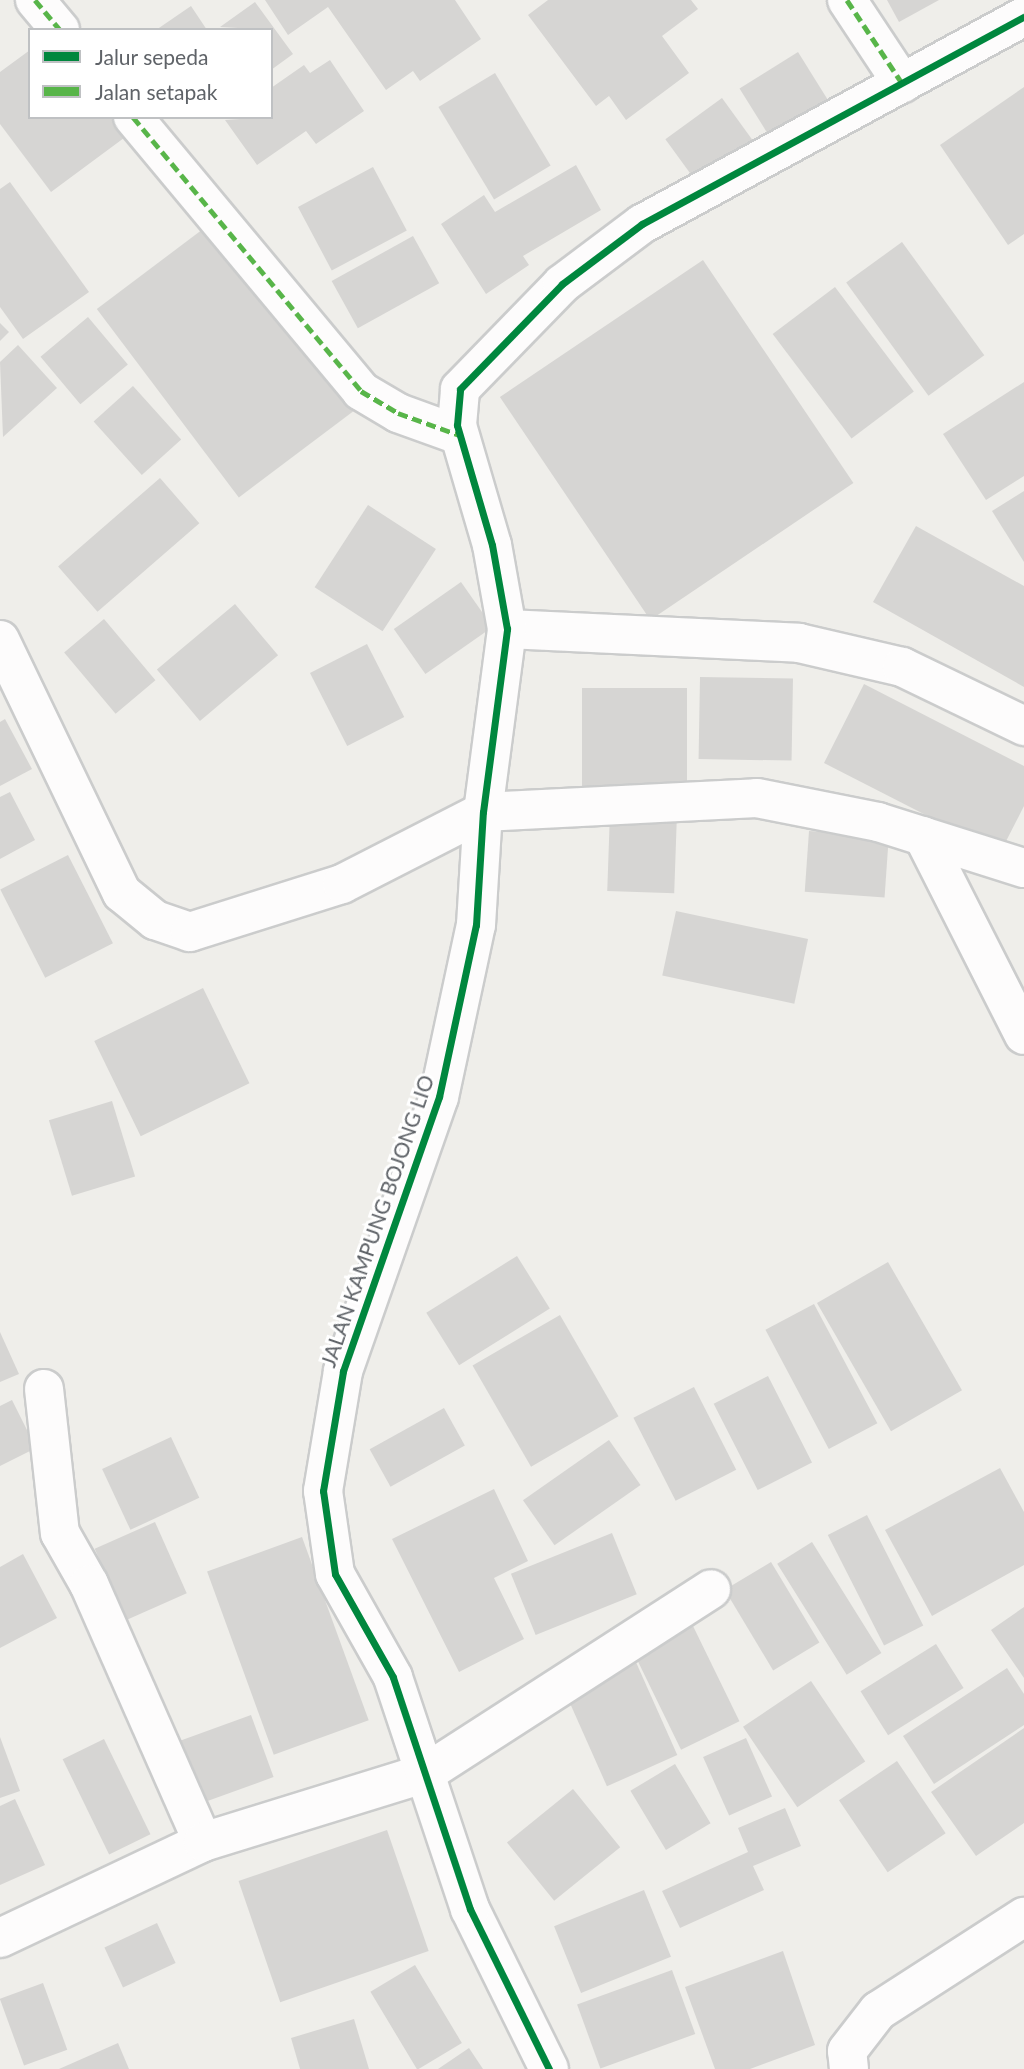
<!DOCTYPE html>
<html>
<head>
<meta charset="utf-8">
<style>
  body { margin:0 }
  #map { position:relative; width:1024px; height:2069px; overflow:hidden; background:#efeeea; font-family:Lato,sans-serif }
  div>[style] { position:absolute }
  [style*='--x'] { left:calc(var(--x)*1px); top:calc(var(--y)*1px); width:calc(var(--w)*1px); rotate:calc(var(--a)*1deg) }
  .building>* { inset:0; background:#d6d5d3; transform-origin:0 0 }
  .roads { filter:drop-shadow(2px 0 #cbcccc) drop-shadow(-2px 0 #cbcccc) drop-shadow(0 2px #cbcccc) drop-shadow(0 -2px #cbcccc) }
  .minor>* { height:38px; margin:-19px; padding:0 19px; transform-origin:19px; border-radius:19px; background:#fdfcfc }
  .quiet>* { height:5px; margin-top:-2.5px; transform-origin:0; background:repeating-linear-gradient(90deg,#58b549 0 10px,transparent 0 15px) }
  .cycleway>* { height:7px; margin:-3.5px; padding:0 3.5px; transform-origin:3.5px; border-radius:3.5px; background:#00873e }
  span { translate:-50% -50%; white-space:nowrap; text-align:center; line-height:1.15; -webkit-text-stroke:6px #fff; paint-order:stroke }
  .street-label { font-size:21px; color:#5f6368 }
  .legend { position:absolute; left:28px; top:28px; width:245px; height:91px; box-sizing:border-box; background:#fff; border:2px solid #bfc1c3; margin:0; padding:9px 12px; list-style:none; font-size:21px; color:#5f6368 }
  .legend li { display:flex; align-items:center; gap:14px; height:35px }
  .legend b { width:35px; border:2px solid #bfc1c3 }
</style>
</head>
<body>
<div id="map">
  <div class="building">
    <div style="clip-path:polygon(265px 0,455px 0,481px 39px,420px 81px,413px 71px,386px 90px,328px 7px,288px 35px)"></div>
    <div style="clip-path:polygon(548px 0,691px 0,698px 9px,662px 36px,689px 73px,626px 120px,609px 96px,596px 106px,528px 15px)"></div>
    <div style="clip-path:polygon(887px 0,939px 0,899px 22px)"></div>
    <div style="clip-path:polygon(255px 2px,293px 54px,271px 70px,271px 30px,220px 27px)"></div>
    <div style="clip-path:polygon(191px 6px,207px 30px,156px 30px)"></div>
    <div style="clip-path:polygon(30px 50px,30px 117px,114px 117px,128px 135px,51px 192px,0 124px,0 72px)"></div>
    <div style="left:798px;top:52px;width:60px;height:69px;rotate:58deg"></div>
    <div style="clip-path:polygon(330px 60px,364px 111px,316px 144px,306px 131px,257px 165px,225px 120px,271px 117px,271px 88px,304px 65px,310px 73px)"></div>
    <div style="left:495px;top:73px;width:108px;height:66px;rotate:59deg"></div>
    <div style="clip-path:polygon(1024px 87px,1024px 234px,1008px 245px,940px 145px)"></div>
    <div style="left:722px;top:98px;width:62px;height:70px;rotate:54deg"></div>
    <div style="clip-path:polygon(576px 165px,601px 210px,523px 256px,529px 265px,486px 294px,441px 224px,484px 195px,495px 212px)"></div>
    <div style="left:373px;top:167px;width:72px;height:85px;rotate:62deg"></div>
    <div style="clip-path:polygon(10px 182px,89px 292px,23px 339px,0 307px,0 189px)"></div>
    <div style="left:211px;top:223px;width:236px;height:143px;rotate:53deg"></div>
    <div style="left:413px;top:236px;width:54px;height:93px;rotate:61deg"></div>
    <div style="left:902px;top:242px;width:140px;height:69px;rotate:54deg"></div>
    <div style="left:703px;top:260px;width:269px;height:245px;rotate:56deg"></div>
    <div style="left:835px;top:287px;width:131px;height:78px;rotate:53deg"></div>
    <div style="left:88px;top:317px;width:62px;height:62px;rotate:50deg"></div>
    <div style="clip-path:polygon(0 323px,9px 332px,0 341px)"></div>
    <div style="clip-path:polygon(18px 345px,57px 388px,3px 437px,0 362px)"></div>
    <div style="clip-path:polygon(1024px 382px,1024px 476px,986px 500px,943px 434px)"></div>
    <div style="left:133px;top:386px;width:72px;height:53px;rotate:48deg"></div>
    <div style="left:160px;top:478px;width:60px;height:135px;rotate:49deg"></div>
    <div style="clip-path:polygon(1024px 491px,1024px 562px,992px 511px)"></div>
    <div style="left:368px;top:505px;width:81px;height:98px;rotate:33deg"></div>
    <div style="clip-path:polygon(916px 526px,1024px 586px,1024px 687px,873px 602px)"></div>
    <div style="left:461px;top:582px;width:55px;height:82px;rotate:55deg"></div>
    <div style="left:235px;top:604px;width:67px;height:102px;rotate:50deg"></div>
    <div style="left:104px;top:619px;width:80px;height:52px;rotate:50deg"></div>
    <div style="left:367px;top:644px;width:82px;height:64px;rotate:63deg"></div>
    <div style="left:700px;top:677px;width:93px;height:82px;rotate:1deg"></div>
    <div style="clip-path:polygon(864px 684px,1024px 766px,1024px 806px,1000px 853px,824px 763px)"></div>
    <div style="left:582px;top:688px;width:105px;height:104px"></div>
    <div style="clip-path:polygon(5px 719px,32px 769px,0 786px,0 722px)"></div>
    <div style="clip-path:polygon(10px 792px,35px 840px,0 859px,0 797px)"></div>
    <div style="left:610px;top:812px;width:67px;height:79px;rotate:2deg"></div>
    <div style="left:809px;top:831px;width:80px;height:61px;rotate:4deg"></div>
    <div style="left:68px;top:855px;width:99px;height:76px;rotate:63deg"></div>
    <div style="left:676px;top:911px;width:135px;height:66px;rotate:12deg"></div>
    <div style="left:203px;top:988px;width:106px;height:121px;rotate:64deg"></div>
    <div style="left:112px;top:1101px;width:79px;height:66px;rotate:73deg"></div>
    <div style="left:517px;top:1256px;width:62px;height:107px;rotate:58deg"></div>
    <div style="left:888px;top:1262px;width:148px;height:82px;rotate:60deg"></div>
    <div style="left:814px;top:1304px;width:135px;height:55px;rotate:62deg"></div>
    <div style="left:560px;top:1315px;width:117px;height:101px;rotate:60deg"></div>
    <div style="clip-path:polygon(0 1332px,19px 1374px,0 1382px)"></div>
    <div style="left:768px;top:1376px;width:97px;height:61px;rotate:63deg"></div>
    <div style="left:694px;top:1387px;width:93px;height:68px;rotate:63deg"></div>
    <div style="clip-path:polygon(12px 1400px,36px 1448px,0 1466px,0 1406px)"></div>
    <div style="left:444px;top:1408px;width:43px;height:85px;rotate:61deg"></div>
    <div style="left:171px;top:1437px;width:67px;height:76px;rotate:65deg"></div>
    <div style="left:609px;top:1440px;width:55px;height:105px;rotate:55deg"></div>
    <div style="clip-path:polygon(1000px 1468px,1024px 1512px,1024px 1565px,932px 1616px,885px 1530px)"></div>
    <div style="clip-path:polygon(494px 1489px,528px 1561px,494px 1578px,524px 1639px,459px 1672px,392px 1539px)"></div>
    <div style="left:867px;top:1515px;width:124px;height:44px;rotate:63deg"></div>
    <div style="left:155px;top:1522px;width:78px;height:66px;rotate:66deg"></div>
    <div style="left:612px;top:1533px;width:66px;height:109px;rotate:68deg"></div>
    <div style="left:302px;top:1537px;width:195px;height:101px;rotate:70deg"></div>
    <div style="left:812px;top:1542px;width:131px;height:41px;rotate:58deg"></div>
    <div style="clip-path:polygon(23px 1554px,57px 1618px,0 1648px,0 1567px)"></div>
    <div style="left:771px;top:1562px;width:94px;height:54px;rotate:59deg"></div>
    <div style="clip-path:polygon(1024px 1607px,1024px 1678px,991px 1630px)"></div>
    <div style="left:693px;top:1626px;width:106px;height:65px;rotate:64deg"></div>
    <div style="left:936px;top:1644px;width:52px;height:89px;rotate:58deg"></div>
    <div style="left:635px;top:1660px;width:104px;height:77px;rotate:66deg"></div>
    <div style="clip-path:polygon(1007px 1668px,1024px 1694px,1024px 1725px,934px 1784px,903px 1736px)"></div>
    <div style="left:811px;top:1681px;width:97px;height:82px;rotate:56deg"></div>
    <div style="left:251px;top:1715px;width:66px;height:85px;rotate:70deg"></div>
    <div style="clip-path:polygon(1024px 1728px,1024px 1823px,976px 1856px,931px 1792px)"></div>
    <div style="clip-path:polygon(0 1737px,20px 1791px,0 1798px)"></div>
    <div style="left:746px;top:1738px;width:64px;height:47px;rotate:66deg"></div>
    <div style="left:104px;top:1739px;width:106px;height:46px;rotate:64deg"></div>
    <div style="left:897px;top:1761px;width:87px;height:70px;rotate:56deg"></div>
    <div style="left:675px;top:1764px;width:69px;height:52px;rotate:59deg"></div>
    <div style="left:573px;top:1789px;width:75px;height:85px;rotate:51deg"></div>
    <div style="clip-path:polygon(15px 1799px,45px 1865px,0 1885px,0 1806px)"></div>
    <div style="clip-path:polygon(785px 1808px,801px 1846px,753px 1866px,764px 1890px,680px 1928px,662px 1891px,748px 1852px,738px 1828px)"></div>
    <div style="left:387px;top:1830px;width:128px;height:157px;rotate:71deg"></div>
    <div style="left:644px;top:1890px;width:72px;height:97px;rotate:68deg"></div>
    <div style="left:157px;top:1923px;width:44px;height:58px;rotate:65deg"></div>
    <div style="clip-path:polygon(783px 1951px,815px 2045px,750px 2069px,715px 2069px,685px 1987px)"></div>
    <div style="left:415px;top:1965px;width:91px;height:52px;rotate:59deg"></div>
    <div style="left:672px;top:1970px;width:68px;height:101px;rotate:70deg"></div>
    <div style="left:43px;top:1983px;width:71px;height:46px;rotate:70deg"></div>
    <div style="clip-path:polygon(354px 2019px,369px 2069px,300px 2069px,291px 2038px)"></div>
    <div style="clip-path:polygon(118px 2043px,129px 2069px,59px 2069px)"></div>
    <div style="clip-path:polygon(469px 2048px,483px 2069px,438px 2069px)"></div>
  </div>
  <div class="roads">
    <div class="minor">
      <div style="--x:35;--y:0;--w:39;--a:50"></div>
      <div style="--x:847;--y:0;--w:100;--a:56.5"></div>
      <div style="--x:133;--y:117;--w:356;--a:50.2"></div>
      <div style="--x:361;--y:391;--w:43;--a:30.7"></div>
      <div style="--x:398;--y:413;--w:65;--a:19.8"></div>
      <div style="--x:507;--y:629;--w:292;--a:2.7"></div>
      <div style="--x:799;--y:643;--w:106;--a:13.1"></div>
      <div style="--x:902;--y:667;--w:136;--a:25.8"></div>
      <div style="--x:0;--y:640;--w:281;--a:64.3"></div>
      <div style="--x:122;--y:893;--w:43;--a:39.3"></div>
      <div style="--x:155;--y:920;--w:37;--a:19"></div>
      <div style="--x:190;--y:932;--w:159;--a:-17.5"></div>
      <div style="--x:342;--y:884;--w:158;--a:-27.1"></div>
      <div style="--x:483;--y:812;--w:274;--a:-2.9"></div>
      <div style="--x:757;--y:798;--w:123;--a:11.2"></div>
      <div style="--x:878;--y:822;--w:153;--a:17.5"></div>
      <div style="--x:923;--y:836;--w:223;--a:63.1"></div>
      <div style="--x:44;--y:1389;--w:145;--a:83.7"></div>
      <div style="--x:60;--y:1533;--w:59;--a:60.4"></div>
      <div style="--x:89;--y:1584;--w:282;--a:66.2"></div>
      <div style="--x:0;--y:1938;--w:225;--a:-25.3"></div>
      <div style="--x:203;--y:1842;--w:233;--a:-17.2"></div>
      <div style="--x:426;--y:1773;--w:339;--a:-32.8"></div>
      <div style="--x:549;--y:2069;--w:178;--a:-116.3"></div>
      <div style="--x:470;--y:1909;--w:244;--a:-108.4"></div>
      <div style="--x:393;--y:1677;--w:118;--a:-119.4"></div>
      <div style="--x:335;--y:1574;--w:84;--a:-98.2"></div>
      <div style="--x:323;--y:1491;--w:122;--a:-80.5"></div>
      <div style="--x:343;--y:1371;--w:290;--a:-70.7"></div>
      <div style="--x:439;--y:1097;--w:176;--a:-77.9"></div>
      <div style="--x:476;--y:925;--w:113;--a:-86.5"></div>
      <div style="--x:483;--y:812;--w:185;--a:-82.5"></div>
      <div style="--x:507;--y:629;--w:85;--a:-100.1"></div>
      <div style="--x:492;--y:545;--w:125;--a:-106.3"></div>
      <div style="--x:457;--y:425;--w:36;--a:-85"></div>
      <div style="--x:460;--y:389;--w:146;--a:-45.8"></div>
      <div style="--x:562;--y:284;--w:100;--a:-36.9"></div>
      <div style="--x:642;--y:224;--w:434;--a:-28.5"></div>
      <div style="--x:849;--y:2069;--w:18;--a:-96"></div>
      <div style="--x:847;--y:2051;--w:51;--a:-52.2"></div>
      <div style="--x:878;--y:2011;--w:174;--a:-32.8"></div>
    </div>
  </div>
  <div class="quiet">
    <div style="--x:35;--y:0;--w:39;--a:50"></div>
    <div style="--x:847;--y:0;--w:100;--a:56.5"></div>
    <div style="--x:133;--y:117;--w:356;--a:50.2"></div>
    <div style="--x:361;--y:391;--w:43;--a:30.7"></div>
    <div style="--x:398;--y:413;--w:65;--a:19.8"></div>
  </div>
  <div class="cycleway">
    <div style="--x:549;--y:2069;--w:178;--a:-116.3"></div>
    <div style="--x:470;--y:1909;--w:244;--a:-108.4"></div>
    <div style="--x:393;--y:1677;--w:118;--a:-119.4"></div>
    <div style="--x:335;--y:1574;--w:84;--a:-98.2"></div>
    <div style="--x:323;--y:1491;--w:122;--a:-80.5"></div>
    <div style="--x:343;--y:1371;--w:290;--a:-70.7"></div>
    <div style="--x:439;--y:1097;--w:176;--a:-77.9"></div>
    <div style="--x:476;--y:925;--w:113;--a:-86.5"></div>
    <div style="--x:483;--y:812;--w:185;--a:-82.5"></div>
    <div style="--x:507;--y:629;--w:85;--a:-100.1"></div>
    <div style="--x:492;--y:545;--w:125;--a:-106.3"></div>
    <div style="--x:457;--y:425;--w:36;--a:-85"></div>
    <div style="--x:460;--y:389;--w:146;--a:-45.8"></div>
    <div style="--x:562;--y:284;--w:100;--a:-36.9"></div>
    <div style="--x:642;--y:224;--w:434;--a:-28.5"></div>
  </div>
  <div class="street-label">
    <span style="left:377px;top:1221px;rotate:-71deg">JALAN KAMPUNG BOJONG LIO</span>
  </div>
  <ul class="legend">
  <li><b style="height:9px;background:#00873e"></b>Jalur sepeda</li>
  <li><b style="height:9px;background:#58b549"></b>Jalan setapak</li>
  </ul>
</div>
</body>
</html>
